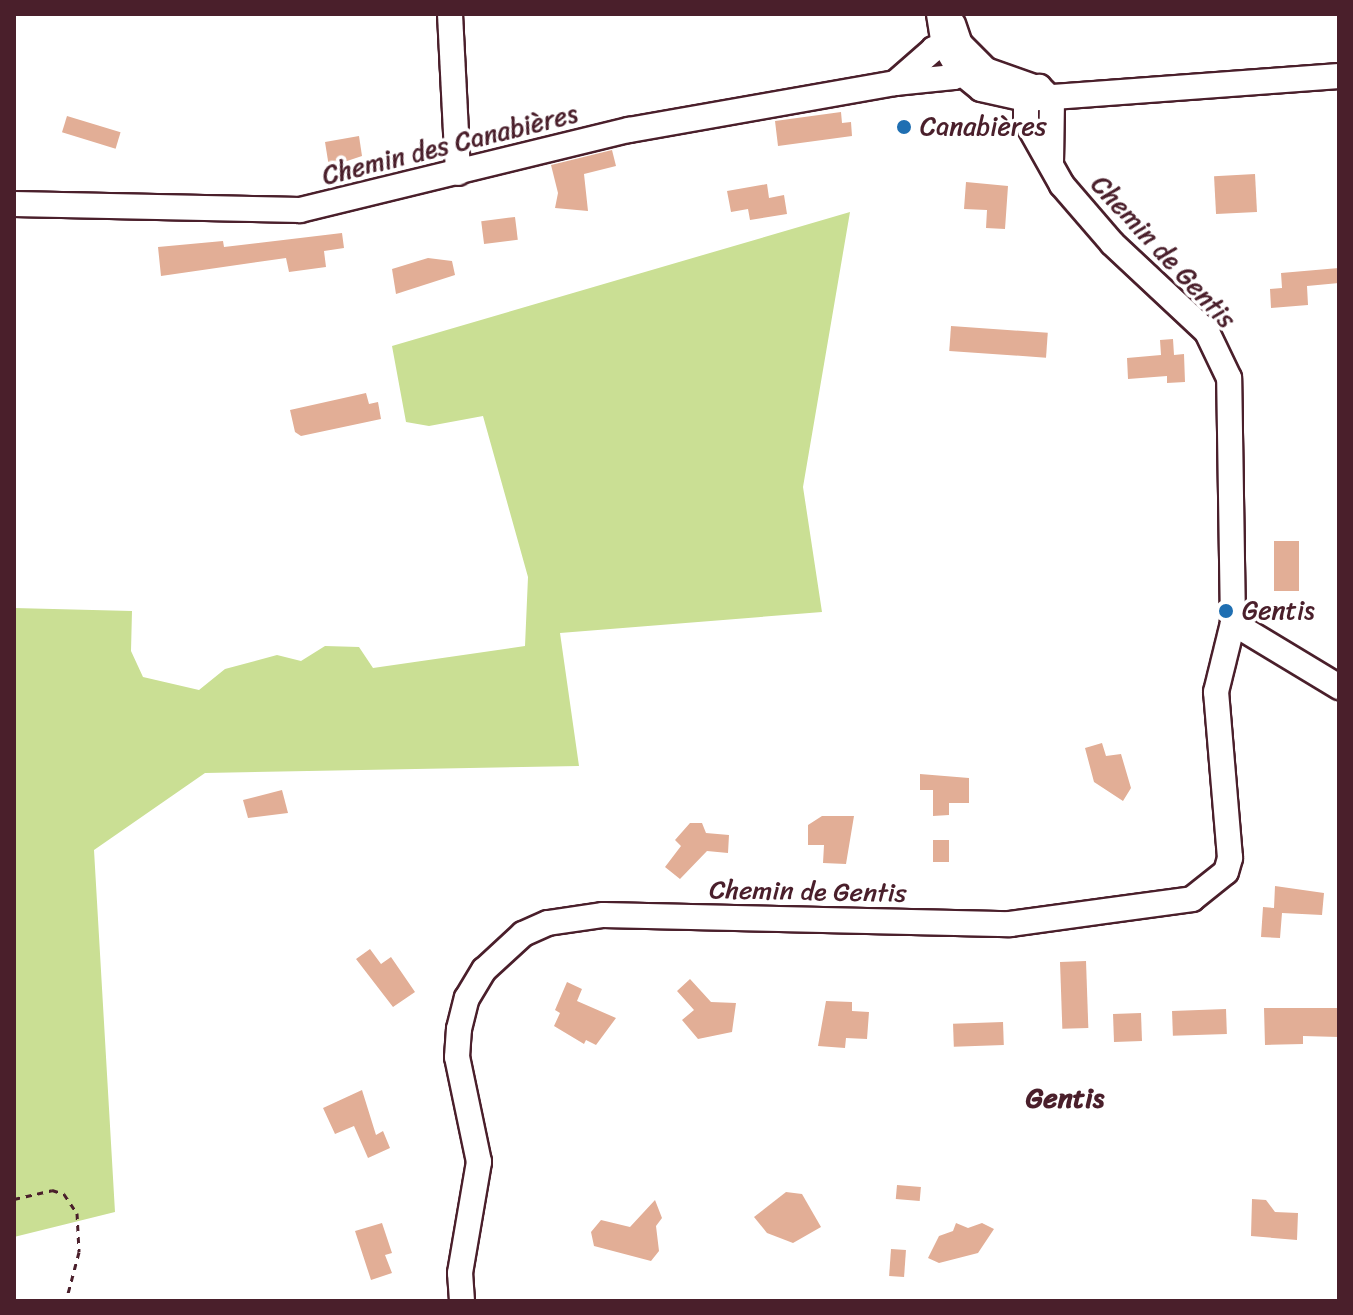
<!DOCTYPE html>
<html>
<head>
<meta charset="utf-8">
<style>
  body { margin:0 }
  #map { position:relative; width:1353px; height:1315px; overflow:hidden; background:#fff; font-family:Sriracha,sans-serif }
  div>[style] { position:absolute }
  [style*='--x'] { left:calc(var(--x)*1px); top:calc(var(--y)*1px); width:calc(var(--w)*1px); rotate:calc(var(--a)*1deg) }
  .green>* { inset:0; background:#cadf94 }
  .building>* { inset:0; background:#e2ae96; transform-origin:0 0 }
  .path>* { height:3px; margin-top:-1.5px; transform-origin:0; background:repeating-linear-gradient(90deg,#4a1f2b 0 6px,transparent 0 12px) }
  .roads { filter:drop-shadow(2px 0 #4a1f2b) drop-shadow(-2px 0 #4a1f2b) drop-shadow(0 2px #4a1f2b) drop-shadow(0 -2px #4a1f2b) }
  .minor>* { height:24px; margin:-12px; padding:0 12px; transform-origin:12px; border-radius:12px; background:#fff }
  .dots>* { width:22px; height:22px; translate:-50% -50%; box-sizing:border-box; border:4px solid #fff; border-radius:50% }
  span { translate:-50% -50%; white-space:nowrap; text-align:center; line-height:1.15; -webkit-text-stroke:7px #fff; paint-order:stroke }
  .poi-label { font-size:26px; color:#4a1f2b }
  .left { translate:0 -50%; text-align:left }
  .street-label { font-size:26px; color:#4a1f2b }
  .neighbourhood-label { font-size:28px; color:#4a1f2b; font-weight:700 }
  .frame { position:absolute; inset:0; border:16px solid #4a1f2b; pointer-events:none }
</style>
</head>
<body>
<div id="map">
  <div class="green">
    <div style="clip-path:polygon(850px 212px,803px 487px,822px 612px,560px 633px,579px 766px,205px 773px,94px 850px,115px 1212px,14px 1237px,14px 608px,132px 611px,131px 651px,143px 677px,199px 690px,225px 669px,277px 655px,301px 661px,325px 646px,359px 647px,373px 668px,525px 646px,528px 577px,483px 416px,429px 426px,406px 422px,392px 346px)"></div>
  </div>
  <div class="building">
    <div style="clip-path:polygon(841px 112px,842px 123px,851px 122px,852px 136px,778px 146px,775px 121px)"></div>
    <div style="left:67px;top:116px;width:56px;height:17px;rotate:17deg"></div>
    <div style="clip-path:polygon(359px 136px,362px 156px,329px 167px,325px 142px)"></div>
    <div style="clip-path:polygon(612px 150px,616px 166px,584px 174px,588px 211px,555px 208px,558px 193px,551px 165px)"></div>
    <div style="left:1255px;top:174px;width:38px;height:41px;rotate:87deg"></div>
    <div style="clip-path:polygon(966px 182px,1008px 186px,1005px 229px,986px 228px,987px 210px,964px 209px)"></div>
    <div style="clip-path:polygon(767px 184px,769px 198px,784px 195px,787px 214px,750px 220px,748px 209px,731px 212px,727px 191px)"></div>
    <div style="left:515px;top:217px;width:23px;height:34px;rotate:83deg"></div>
    <div style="clip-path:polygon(342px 233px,344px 248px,324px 251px,326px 267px,289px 272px,286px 258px,161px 276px,158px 247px,223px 241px,224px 247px)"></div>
    <div style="clip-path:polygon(428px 258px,452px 261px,455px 275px,396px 294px,392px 269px)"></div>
    <div style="clip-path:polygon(1339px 268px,1339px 283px,1307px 286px,1308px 305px,1271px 308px,1270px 289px,1282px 288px,1281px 273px)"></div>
    <div style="left:951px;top:326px;width:97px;height:25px;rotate:4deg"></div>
    <div style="clip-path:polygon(1173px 339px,1174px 355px,1184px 354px,1185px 382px,1167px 383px,1167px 376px,1128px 379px,1127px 358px,1161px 355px,1160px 340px)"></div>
    <div style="clip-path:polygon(366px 393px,369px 404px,378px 402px,381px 419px,301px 436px,295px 432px,290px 410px)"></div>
    <div style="left:1274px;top:541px;width:25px;height:50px"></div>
    <div style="clip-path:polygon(1102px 743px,1106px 756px,1121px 754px,1131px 788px,1123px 801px,1094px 782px,1085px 748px)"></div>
    <div style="clip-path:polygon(920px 774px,969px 778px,969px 803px,949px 803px,949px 815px,933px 816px,933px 790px,920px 790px)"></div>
    <div style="clip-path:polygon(282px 790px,288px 813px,248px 818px,243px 800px)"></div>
    <div style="clip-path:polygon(822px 816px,854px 816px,846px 864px,823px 863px,824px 845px,808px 845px,808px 825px)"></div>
    <div style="clip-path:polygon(690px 823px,702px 823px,706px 833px,729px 835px,728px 853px,707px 851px,680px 879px,665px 867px,681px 846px,675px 840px)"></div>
    <div style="left:933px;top:840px;width:16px;height:22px"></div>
    <div style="clip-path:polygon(1275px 886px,1324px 893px,1322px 915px,1282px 913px,1280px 938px,1261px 937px,1263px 907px,1274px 908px)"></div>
    <div style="clip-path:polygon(370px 949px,381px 964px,391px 957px,415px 992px,393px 1007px,356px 959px)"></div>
    <div style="left:1086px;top:961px;width:67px;height:26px;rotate:88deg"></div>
    <div style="clip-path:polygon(690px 979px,711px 1002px,736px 1003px,732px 1032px,698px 1039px,682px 1020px,694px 1010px,677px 991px)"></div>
    <div style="clip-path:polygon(567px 982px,582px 989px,577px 1001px,616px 1018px,596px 1045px,586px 1040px,584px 1044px,554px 1026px,560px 1013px,555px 1010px)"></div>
    <div style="clip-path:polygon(826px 1001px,852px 1002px,852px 1011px,869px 1012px,867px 1039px,846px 1038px,845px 1048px,818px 1046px)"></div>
    <div style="clip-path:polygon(1264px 1008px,1339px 1008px,1339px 1037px,1303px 1036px,1303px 1044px,1265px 1045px)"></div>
    <div style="left:1226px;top:1009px;width:25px;height:54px;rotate:88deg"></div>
    <div style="left:1141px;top:1013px;width:28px;height:28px;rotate:88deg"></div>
    <div style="left:1003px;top:1022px;width:23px;height:50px;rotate:88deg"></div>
    <div style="clip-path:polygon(362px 1090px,376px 1135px,383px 1131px,390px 1148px,368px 1158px,354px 1126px,335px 1134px,323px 1108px)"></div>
    <div style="left:897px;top:1185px;width:24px;height:14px;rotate:5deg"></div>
    <div style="clip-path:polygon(786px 1192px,802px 1194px,821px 1227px,793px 1243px,767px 1233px,754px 1217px)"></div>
    <div style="clip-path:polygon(1252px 1199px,1266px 1200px,1275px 1212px,1298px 1213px,1297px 1240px,1251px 1236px)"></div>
    <div style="clip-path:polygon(655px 1200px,662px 1218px,656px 1226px,659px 1251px,651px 1261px,594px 1246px,591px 1232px,601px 1220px,630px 1227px)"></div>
    <div style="clip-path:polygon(382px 1223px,392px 1253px,385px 1255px,392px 1273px,371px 1280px,355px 1231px)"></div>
    <div style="clip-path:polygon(956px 1223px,968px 1228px,982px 1223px,994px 1229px,978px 1253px,939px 1263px,928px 1258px,939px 1236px,953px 1231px)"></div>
    <div style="left:891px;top:1249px;width:15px;height:27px;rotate:4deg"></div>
  </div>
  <div class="path">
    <div style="--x:14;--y:1199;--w:39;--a:-13"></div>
    <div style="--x:52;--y:1190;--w:13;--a:18"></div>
    <div style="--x:64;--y:1194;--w:23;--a:56"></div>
    <div style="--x:77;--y:1213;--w:39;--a:87"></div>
    <div style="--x:79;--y:1252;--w:51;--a:104.9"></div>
  </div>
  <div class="roads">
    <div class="minor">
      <div style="--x:450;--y:14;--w:159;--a:87.1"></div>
      <div style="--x:939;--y:14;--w:30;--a:81"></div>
      <div style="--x:944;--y:44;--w:32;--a:60"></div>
      <div style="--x:960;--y:72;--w:27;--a:39"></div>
      <div style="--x:981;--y:89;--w:46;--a:12.5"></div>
      <div style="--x:1026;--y:99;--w:314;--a:-4.2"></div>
      <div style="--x:953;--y:24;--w:21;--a:71"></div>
      <div style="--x:960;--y:44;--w:37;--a:45"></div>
      <div style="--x:986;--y:70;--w:48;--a:19.6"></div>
      <div style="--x:957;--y:44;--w:24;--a:168"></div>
      <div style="--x:934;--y:49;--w:52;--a:138.9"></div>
      <div style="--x:895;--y:83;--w:59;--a:-5.8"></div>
      <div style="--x:954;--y:77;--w:19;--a:-47"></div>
      <div style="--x:14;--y:204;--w:286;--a:1.2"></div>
      <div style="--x:300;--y:210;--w:339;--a:-13.7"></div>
      <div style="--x:629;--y:130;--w:270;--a:-10"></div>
      <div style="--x:1233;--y:623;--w:124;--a:31.1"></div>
      <div style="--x:462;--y:1301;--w:28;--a:-94"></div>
      <div style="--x:460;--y:1273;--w:113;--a:-80.3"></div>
      <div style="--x:479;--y:1162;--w:107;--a:-101.8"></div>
      <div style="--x:457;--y:1057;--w:28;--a:-86"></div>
      <div style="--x:459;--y:1029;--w:32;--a:-76"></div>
      <div style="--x:467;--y:998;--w:33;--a:-59"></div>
      <div style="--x:484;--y:970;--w:53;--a:-42.7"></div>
      <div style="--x:523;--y:934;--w:27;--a:-24"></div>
      <div style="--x:548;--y:923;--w:56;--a:-8.3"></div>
      <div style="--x:603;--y:915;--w:407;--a:1.3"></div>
      <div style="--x:1010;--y:924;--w:184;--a:-7.8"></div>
      <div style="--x:1192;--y:899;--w:43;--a:-38.5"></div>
      <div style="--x:1226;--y:872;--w:15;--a:-74"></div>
      <div style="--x:1230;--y:858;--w:167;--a:-94.8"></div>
      <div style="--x:1216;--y:692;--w:71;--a:-76.2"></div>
      <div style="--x:1233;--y:623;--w:245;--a:-90.9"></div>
      <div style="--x:1229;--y:378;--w:51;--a:-115.6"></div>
      <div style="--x:1207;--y:332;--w:130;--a:-136.9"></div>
      <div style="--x:1112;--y:243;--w:77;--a:-130.8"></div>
      <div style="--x:1062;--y:185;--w:73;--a:-119.4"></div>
      <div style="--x:1026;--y:121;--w:22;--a:-90"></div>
      <div style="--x:1026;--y:99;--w:18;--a:-43"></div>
      <div style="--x:1039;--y:87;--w:18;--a:45"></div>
      <div style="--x:1052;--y:100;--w:61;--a:90.9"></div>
    </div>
  </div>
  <div class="dots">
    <div style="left:904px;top:127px;background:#1f6fb2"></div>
    <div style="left:1226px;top:611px;background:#1f6fb2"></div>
  </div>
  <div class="poi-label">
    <span class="left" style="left:920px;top:127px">Canabières</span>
    <span class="left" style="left:1242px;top:611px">Gentis</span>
  </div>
  <div class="street-label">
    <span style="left:450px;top:145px;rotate:-14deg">Chemin des Canabières</span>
    <span style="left:1163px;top:252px;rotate:47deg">Chemin de Gentis</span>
    <span style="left:808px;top:892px;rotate:1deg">Chemin de Gentis</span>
  </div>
  <div class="neighbourhood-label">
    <span style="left:1065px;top:1098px">Gentis</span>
  </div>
  <div class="frame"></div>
</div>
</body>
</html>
